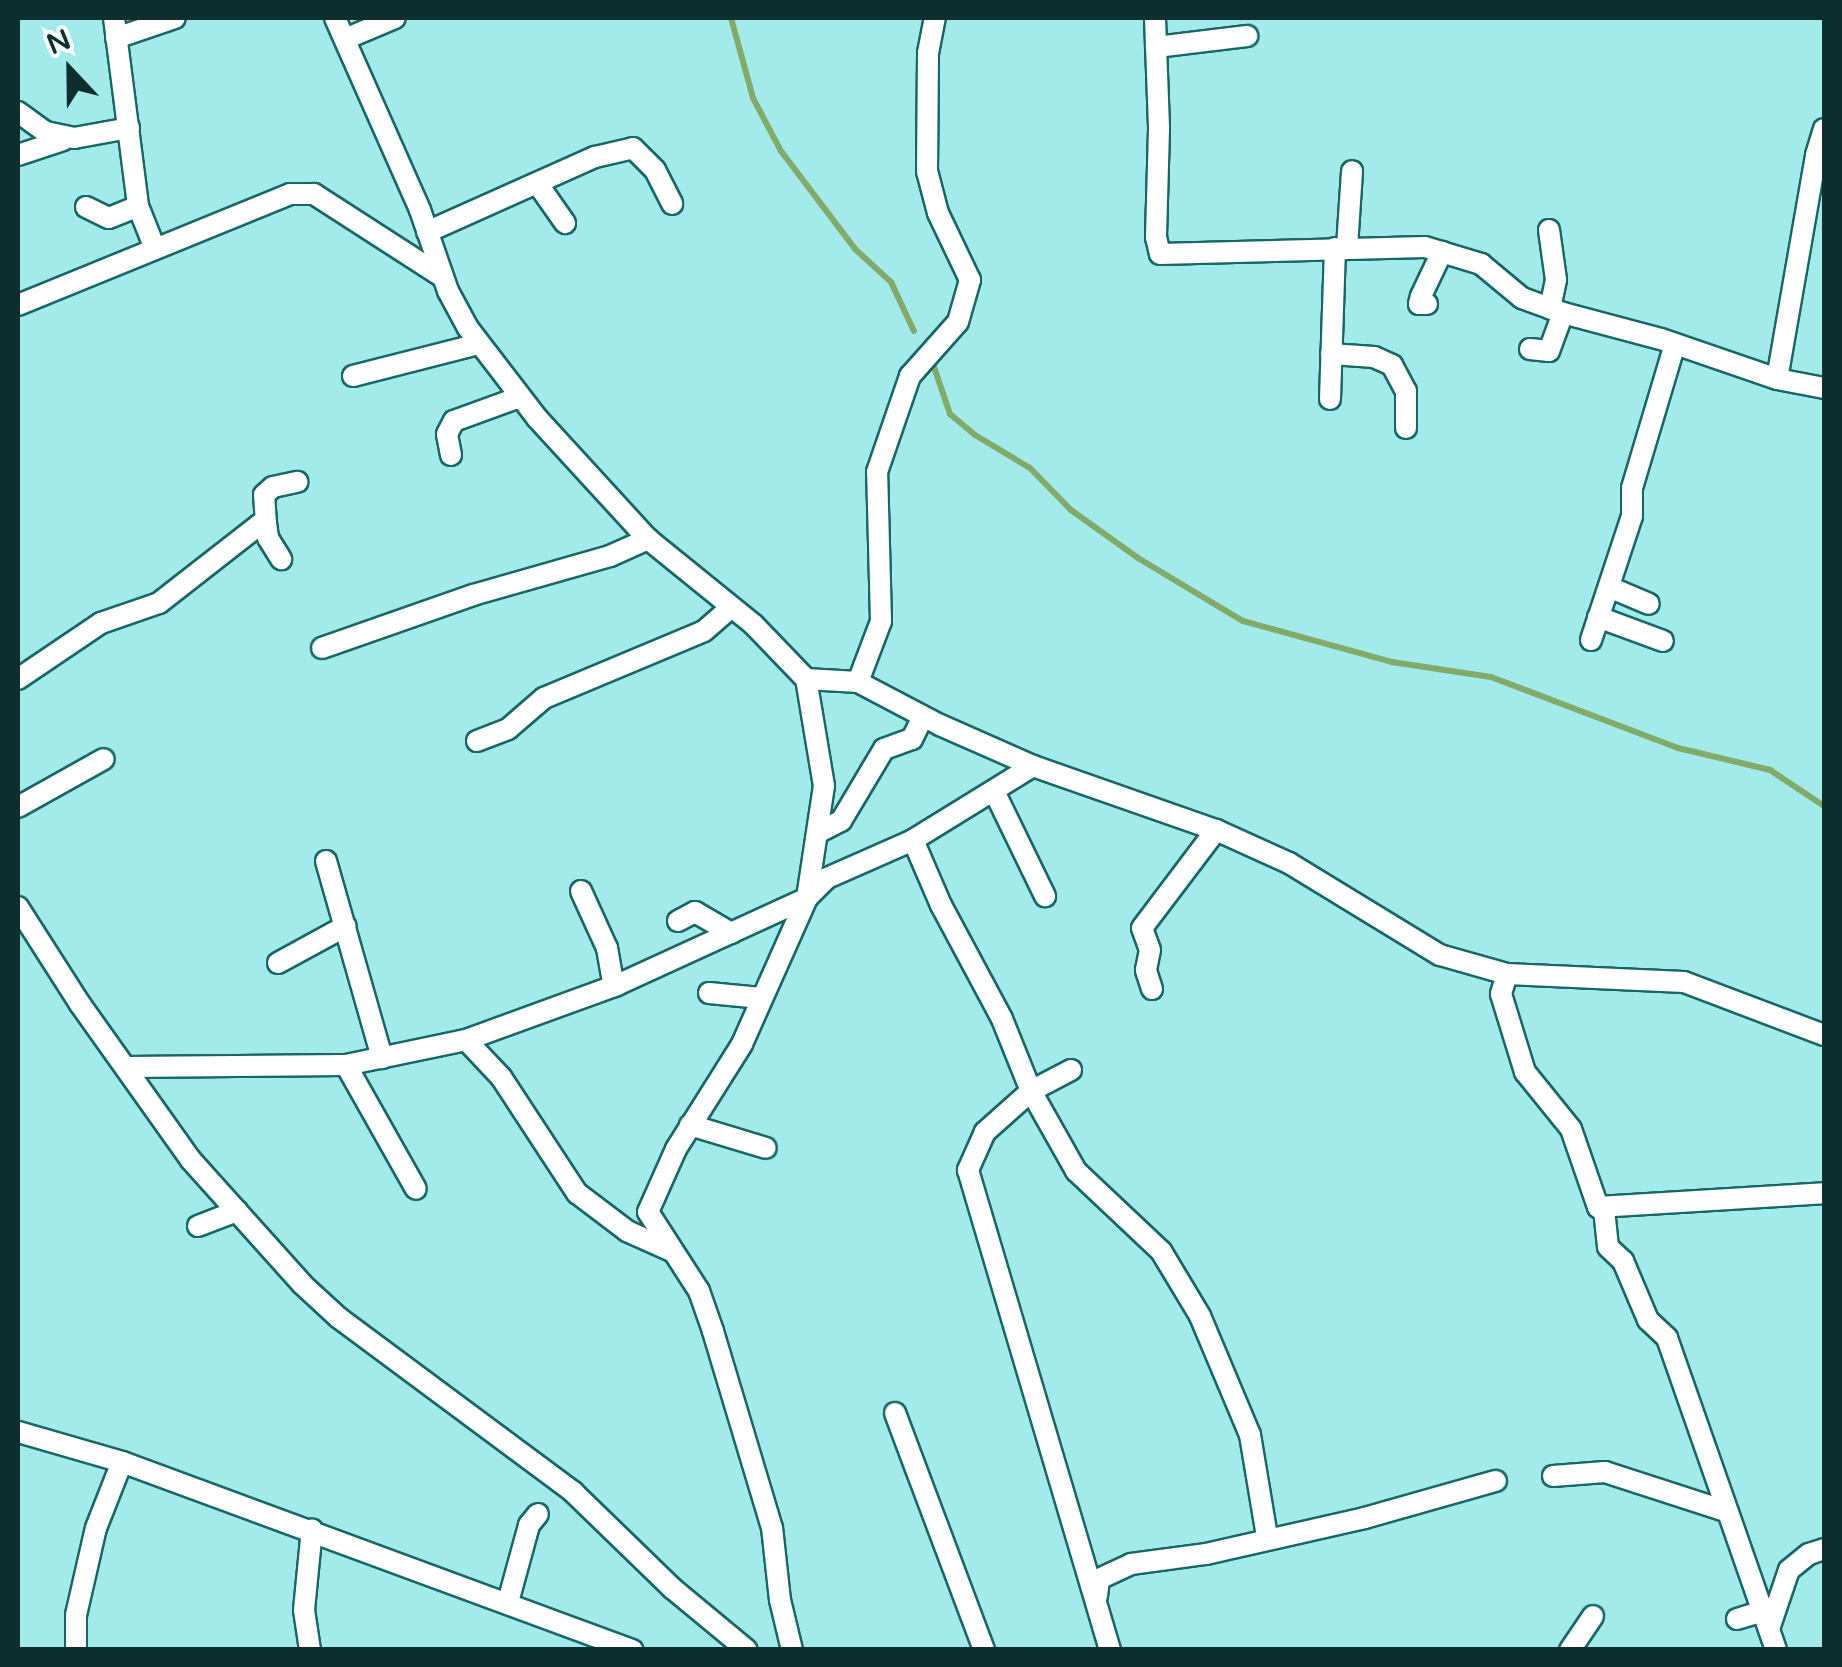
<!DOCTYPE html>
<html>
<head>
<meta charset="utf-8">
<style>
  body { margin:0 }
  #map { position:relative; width:1842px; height:1667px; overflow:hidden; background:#a2ebea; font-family:"Varela Round",sans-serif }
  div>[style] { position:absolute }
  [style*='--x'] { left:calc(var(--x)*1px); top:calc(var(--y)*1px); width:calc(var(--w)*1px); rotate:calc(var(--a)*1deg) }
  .stream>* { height:6px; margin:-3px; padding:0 3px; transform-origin:3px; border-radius:3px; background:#82aa68 }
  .roads { filter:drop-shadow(2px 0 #176766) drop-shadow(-2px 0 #176766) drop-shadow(0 2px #176766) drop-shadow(0 -2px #176766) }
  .street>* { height:20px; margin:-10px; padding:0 10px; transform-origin:10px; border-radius:10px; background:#fff }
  span { translate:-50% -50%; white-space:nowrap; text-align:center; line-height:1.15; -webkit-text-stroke:8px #f7fefe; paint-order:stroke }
  .frame { position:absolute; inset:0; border:20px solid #0f2e2e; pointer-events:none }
  .north { position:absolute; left:20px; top:20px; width:100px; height:100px; -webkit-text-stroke:8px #f7fefe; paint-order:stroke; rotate:338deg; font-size:28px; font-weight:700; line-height:40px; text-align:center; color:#0f2e2e }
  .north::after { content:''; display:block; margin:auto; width:35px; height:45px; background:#0f2e2e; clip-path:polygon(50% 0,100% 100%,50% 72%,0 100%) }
</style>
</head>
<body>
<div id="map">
  <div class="stream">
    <div style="--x:731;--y:18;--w:83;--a:74.6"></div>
    <div style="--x:753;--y:98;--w:60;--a:62.2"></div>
    <div style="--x:781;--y:151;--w:123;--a:52.9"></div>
    <div style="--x:855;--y:249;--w:49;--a:42.5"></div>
    <div style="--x:891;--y:282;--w:54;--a:64.9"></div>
    <div style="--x:933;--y:364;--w:53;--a:71.2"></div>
    <div style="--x:950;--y:414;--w:33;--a:40"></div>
    <div style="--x:975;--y:435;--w:64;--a:31"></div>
    <div style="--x:1030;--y:468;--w:59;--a:45.7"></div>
    <div style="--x:1071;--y:510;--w:82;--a:35.6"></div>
    <div style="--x:1138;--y:558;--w:122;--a:31"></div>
    <div style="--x:1243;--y:621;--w:155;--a:15.4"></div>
    <div style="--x:1392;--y:662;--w:100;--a:8.6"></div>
    <div style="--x:1491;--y:677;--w:200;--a:20.8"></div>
    <div style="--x:1678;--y:748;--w:95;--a:13.4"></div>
    <div style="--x:1770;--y:770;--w:65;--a:33.7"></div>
  </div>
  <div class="roads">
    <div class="street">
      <div style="--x:114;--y:18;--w:190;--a:82.7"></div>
      <div style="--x:138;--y:206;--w:43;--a:68.2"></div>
      <div style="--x:335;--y:18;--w:210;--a:66.1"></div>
      <div style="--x:420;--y:210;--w:86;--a:70.9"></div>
      <div style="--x:448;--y:291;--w:42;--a:61.6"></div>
      <div style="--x:468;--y:328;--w:113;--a:52.5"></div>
      <div style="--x:537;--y:418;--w:164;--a:47.5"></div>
      <div style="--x:648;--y:539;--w:135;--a:39"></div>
      <div style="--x:753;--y:624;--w:76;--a:46.1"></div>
      <div style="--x:806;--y:679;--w:52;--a:3.3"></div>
      <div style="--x:858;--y:682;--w:93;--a:27.7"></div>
      <div style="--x:940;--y:725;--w:102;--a:23.8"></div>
      <div style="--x:1033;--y:766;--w:194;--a:19.3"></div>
      <div style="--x:1216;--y:830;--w:80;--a:24.3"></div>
      <div style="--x:1289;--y:863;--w:177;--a:31.4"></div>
      <div style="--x:1440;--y:955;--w:70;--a:15.8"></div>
      <div style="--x:1507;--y:974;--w:177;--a:2.6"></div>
      <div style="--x:1684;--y:982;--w:150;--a:20.7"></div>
      <div style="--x:1155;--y:18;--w:111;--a:87.9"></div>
      <div style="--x:1159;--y:129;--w:108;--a:91.6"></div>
      <div style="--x:1156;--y:237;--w:17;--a:77"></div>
      <div style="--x:1160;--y:254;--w:265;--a:-1.5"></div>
      <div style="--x:1425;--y:247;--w:59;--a:16.9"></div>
      <div style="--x:1481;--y:264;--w:53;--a:39.7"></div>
      <div style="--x:1522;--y:298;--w:44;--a:20.1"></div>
      <div style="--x:1563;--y:313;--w:101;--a:14.9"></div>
      <div style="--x:1661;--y:339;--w:123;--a:19"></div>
      <div style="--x:1777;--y:379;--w:48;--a:10.8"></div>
      <div style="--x:116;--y:38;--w:62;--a:-18.7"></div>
      <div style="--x:345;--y:39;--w:54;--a:-22.8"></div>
      <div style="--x:1156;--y:47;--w:92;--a:-6.9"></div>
      <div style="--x:18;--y:112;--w:34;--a:36"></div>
      <div style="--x:46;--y:132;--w:29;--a:12"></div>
      <div style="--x:74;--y:138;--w:56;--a:-10.3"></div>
      <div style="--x:18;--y:155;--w:47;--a:-18.4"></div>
      <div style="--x:537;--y:183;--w:49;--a:55"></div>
      <div style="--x:86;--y:207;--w:25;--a:26"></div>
      <div style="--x:109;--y:218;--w:31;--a:-22"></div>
      <div style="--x:1549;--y:230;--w:50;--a:82"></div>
      <div style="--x:1556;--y:280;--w:29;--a:102"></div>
      <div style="--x:427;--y:232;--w:184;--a:-24.1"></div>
      <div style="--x:595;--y:157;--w:39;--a:-13"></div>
      <div style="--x:633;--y:148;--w:31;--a:45"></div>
      <div style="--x:655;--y:170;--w:38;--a:63"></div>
      <div style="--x:1347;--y:247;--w:76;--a:-86.2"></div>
      <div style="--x:1427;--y:304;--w:8;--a:180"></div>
      <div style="--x:1419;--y:304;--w:8;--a:-76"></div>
      <div style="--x:1421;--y:296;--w:49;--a:-64.5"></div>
      <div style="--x:18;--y:305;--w:294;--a:-22.2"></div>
      <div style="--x:290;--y:194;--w:24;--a:0"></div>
      <div style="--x:314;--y:194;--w:153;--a:32.8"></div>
      <div style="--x:1530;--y:349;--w:19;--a:6"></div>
      <div style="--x:1549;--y:351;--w:40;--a:-69.8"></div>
      <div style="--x:1331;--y:354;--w:43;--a:4"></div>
      <div style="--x:1374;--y:357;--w:20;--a:24"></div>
      <div style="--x:1392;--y:365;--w:30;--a:62"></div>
      <div style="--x:1406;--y:391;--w:37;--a:90"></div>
      <div style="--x:353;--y:376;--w:130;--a:-14.3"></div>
      <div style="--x:1777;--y:379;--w:227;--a:-80.1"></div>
      <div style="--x:1816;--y:155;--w:27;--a:-73"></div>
      <div style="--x:1330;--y:399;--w:151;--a:-88.1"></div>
      <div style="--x:451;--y:455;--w:21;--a:-101"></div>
      <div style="--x:447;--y:434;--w:15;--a:-62"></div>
      <div style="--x:454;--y:421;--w:70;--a:-20"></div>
      <div style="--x:266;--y:523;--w:28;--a:-94"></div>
      <div style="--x:264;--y:495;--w:12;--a:-42"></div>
      <div style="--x:273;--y:487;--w:25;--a:-12"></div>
      <div style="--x:1609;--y:587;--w:43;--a:23"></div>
      <div style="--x:1598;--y:617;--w:69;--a:20.3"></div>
      <div style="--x:1591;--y:640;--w:131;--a:-71.7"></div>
      <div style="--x:1632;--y:516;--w:28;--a:-90"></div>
      <div style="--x:1632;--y:488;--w:150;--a:-73.4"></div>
      <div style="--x:322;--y:648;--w:160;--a:-19.3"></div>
      <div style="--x:473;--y:595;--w:142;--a:-15.9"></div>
      <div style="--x:610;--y:556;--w:42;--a:-24.1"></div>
      <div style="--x:18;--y:679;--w:100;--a:-34"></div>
      <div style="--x:101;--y:623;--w:61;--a:-19"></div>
      <div style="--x:159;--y:603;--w:127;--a:-38"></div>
      <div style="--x:259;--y:525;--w:7;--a:-16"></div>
      <div style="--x:266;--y:523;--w:15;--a:82"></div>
      <div style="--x:268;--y:538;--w:25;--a:58"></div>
      <div style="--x:858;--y:682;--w:65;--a:-69.3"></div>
      <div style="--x:881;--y:621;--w:149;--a:-91.5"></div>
      <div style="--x:877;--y:472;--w:102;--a:-71"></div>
      <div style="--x:910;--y:376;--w:72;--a:-48.4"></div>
      <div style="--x:958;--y:322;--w:44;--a:-74.1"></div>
      <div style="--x:970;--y:280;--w:74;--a:-115.5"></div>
      <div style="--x:938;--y:213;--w:43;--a:-104.7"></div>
      <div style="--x:927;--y:171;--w:118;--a:-89.5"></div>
      <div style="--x:928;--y:53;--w:36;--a:-79"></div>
      <div style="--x:477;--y:741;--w:33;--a:-21"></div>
      <div style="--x:508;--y:729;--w:48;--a:-40.7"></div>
      <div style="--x:544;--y:698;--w:173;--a:-22.7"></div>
      <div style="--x:704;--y:631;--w:35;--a:-41"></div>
      <div style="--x:994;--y:791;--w:117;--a:64.1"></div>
      <div style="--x:18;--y:807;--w:98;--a:-29.2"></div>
      <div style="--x:819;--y:832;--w:25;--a:-27"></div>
      <div style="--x:841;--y:821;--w:84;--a:-59.2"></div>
      <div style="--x:884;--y:749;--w:30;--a:-20"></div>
      <div style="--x:912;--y:739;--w:25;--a:-64"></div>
      <div style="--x:913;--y:840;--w:71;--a:66.7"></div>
      <div style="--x:941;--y:905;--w:129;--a:61.8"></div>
      <div style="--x:1002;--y:1019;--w:78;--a:68.1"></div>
      <div style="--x:1031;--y:1091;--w:92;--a:60.6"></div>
      <div style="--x:1076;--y:1171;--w:117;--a:43.3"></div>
      <div style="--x:1161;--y:1251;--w:76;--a:59"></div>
      <div style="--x:1200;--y:1316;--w:129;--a:67.2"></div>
      <div style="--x:1250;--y:1435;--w:103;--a:80.5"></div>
      <div style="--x:326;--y:861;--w:205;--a:74.1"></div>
      <div style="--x:581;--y:891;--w:63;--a:65.5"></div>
      <div style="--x:607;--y:948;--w:39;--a:80"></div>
      <div style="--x:18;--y:907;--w:115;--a:57.4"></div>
      <div style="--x:80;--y:1004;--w:190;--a:54.6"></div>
      <div style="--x:190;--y:1159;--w:168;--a:48.1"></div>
      <div style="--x:302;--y:1284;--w:50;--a:42.6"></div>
      <div style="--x:339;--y:1318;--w:292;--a:36.6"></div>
      <div style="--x:573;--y:1492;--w:138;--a:44.1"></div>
      <div style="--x:672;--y:1588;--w:97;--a:39.6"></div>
      <div style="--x:678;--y:921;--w:19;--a:-28"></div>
      <div style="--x:695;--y:912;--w:42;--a:30.3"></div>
      <div style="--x:278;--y:963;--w:77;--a:-28.6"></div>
      <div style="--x:1507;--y:974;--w:21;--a:107"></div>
      <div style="--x:1501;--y:994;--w:82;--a:72.9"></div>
      <div style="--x:1525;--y:1072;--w:73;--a:51.1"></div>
      <div style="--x:1571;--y:1129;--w:83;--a:70.9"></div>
      <div style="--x:1598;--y:1207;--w:226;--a:-3.5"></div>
      <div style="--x:1152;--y:989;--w:20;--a:-108"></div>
      <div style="--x:1146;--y:970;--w:20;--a:-79"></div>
      <div style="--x:1150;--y:950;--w:23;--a:-110"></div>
      <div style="--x:1142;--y:928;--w:123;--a:-52.9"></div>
      <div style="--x:709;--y:993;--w:52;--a:5.5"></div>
      <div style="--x:466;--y:1040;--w:51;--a:46.6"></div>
      <div style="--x:501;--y:1077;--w:139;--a:56.8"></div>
      <div style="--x:577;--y:1193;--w:63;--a:37.2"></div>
      <div style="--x:627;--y:1231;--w:51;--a:24.1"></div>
      <div style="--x:346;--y:1065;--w:142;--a:60.6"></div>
      <div style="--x:127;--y:1067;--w:219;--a:-0.5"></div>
      <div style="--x:346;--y:1065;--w:123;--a:-11.8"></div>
      <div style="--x:466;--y:1040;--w:161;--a:-20"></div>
      <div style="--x:617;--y:985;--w:209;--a:-24.6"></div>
      <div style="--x:807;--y:898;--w:28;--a:-45"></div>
      <div style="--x:827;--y:878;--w:94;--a:-23.8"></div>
      <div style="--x:913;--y:840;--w:141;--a:-31.7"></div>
      <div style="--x:1071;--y:1070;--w:45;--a:152.3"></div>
      <div style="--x:1031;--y:1091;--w:62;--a:138.3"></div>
      <div style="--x:985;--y:1132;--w:42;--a:114.1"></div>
      <div style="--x:968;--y:1170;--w:501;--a:73.52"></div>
      <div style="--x:690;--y:1125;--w:79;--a:16.8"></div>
      <div style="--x:1604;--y:1209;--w:38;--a:84"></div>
      <div style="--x:1608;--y:1247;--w:21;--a:43"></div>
      <div style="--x:1623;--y:1261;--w:64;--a:67"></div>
      <div style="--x:1648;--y:1320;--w:26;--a:43"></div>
      <div style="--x:1667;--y:1338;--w:184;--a:70.7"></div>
      <div style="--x:198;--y:1226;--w:42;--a:-21"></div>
      <div style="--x:895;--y:1413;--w:253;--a:69.4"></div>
      <div style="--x:18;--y:1432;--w:108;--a:16.1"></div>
      <div style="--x:122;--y:1462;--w:544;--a:20.24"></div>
      <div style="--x:1553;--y:1476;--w:52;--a:-4.4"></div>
      <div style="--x:1605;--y:1472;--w:129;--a:18"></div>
      <div style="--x:1728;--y:1512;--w:146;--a:70.8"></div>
      <div style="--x:1097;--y:1596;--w:17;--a:-83"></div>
      <div style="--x:1099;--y:1579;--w:35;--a:-25"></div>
      <div style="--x:1131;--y:1564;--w:76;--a:-7.6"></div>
      <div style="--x:1206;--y:1554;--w:163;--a:-12.8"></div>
      <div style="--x:1365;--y:1518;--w:136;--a:-15.8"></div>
      <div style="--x:508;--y:1602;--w:80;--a:-74.7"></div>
      <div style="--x:529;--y:1525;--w:14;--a:-51"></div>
      <div style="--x:1737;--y:1619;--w:28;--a:-17"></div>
      <div style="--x:1770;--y:1626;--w:59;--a:-71.3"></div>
      <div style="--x:1789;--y:1570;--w:26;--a:-39"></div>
      <div style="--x:1809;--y:1554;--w:16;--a:-18"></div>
      <div style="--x:76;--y:1650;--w:35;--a:-90"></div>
      <div style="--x:76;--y:1615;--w:89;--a:-77.1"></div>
      <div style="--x:96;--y:1528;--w:71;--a:-68.5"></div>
      <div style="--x:310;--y:1650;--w:40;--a:-98.5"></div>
      <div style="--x:304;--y:1610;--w:81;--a:-84.4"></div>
      <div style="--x:792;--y:1650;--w:51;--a:-103.5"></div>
      <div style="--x:780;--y:1600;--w:72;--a:-96.3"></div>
      <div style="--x:772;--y:1528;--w:206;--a:-106.7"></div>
      <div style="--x:713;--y:1331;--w:42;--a:-109.3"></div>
      <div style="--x:699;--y:1291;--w:94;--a:-122.8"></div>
      <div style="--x:648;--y:1212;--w:69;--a:-66"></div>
      <div style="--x:676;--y:1149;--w:124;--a:-57.8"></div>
      <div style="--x:742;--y:1044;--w:160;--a:-66"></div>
      <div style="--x:807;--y:898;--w:113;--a:-81.4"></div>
      <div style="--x:824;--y:786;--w:109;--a:-99.5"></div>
      <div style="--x:1570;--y:1650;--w:41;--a:-55.9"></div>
    </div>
  </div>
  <div class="frame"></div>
  <div class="north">N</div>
</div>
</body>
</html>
